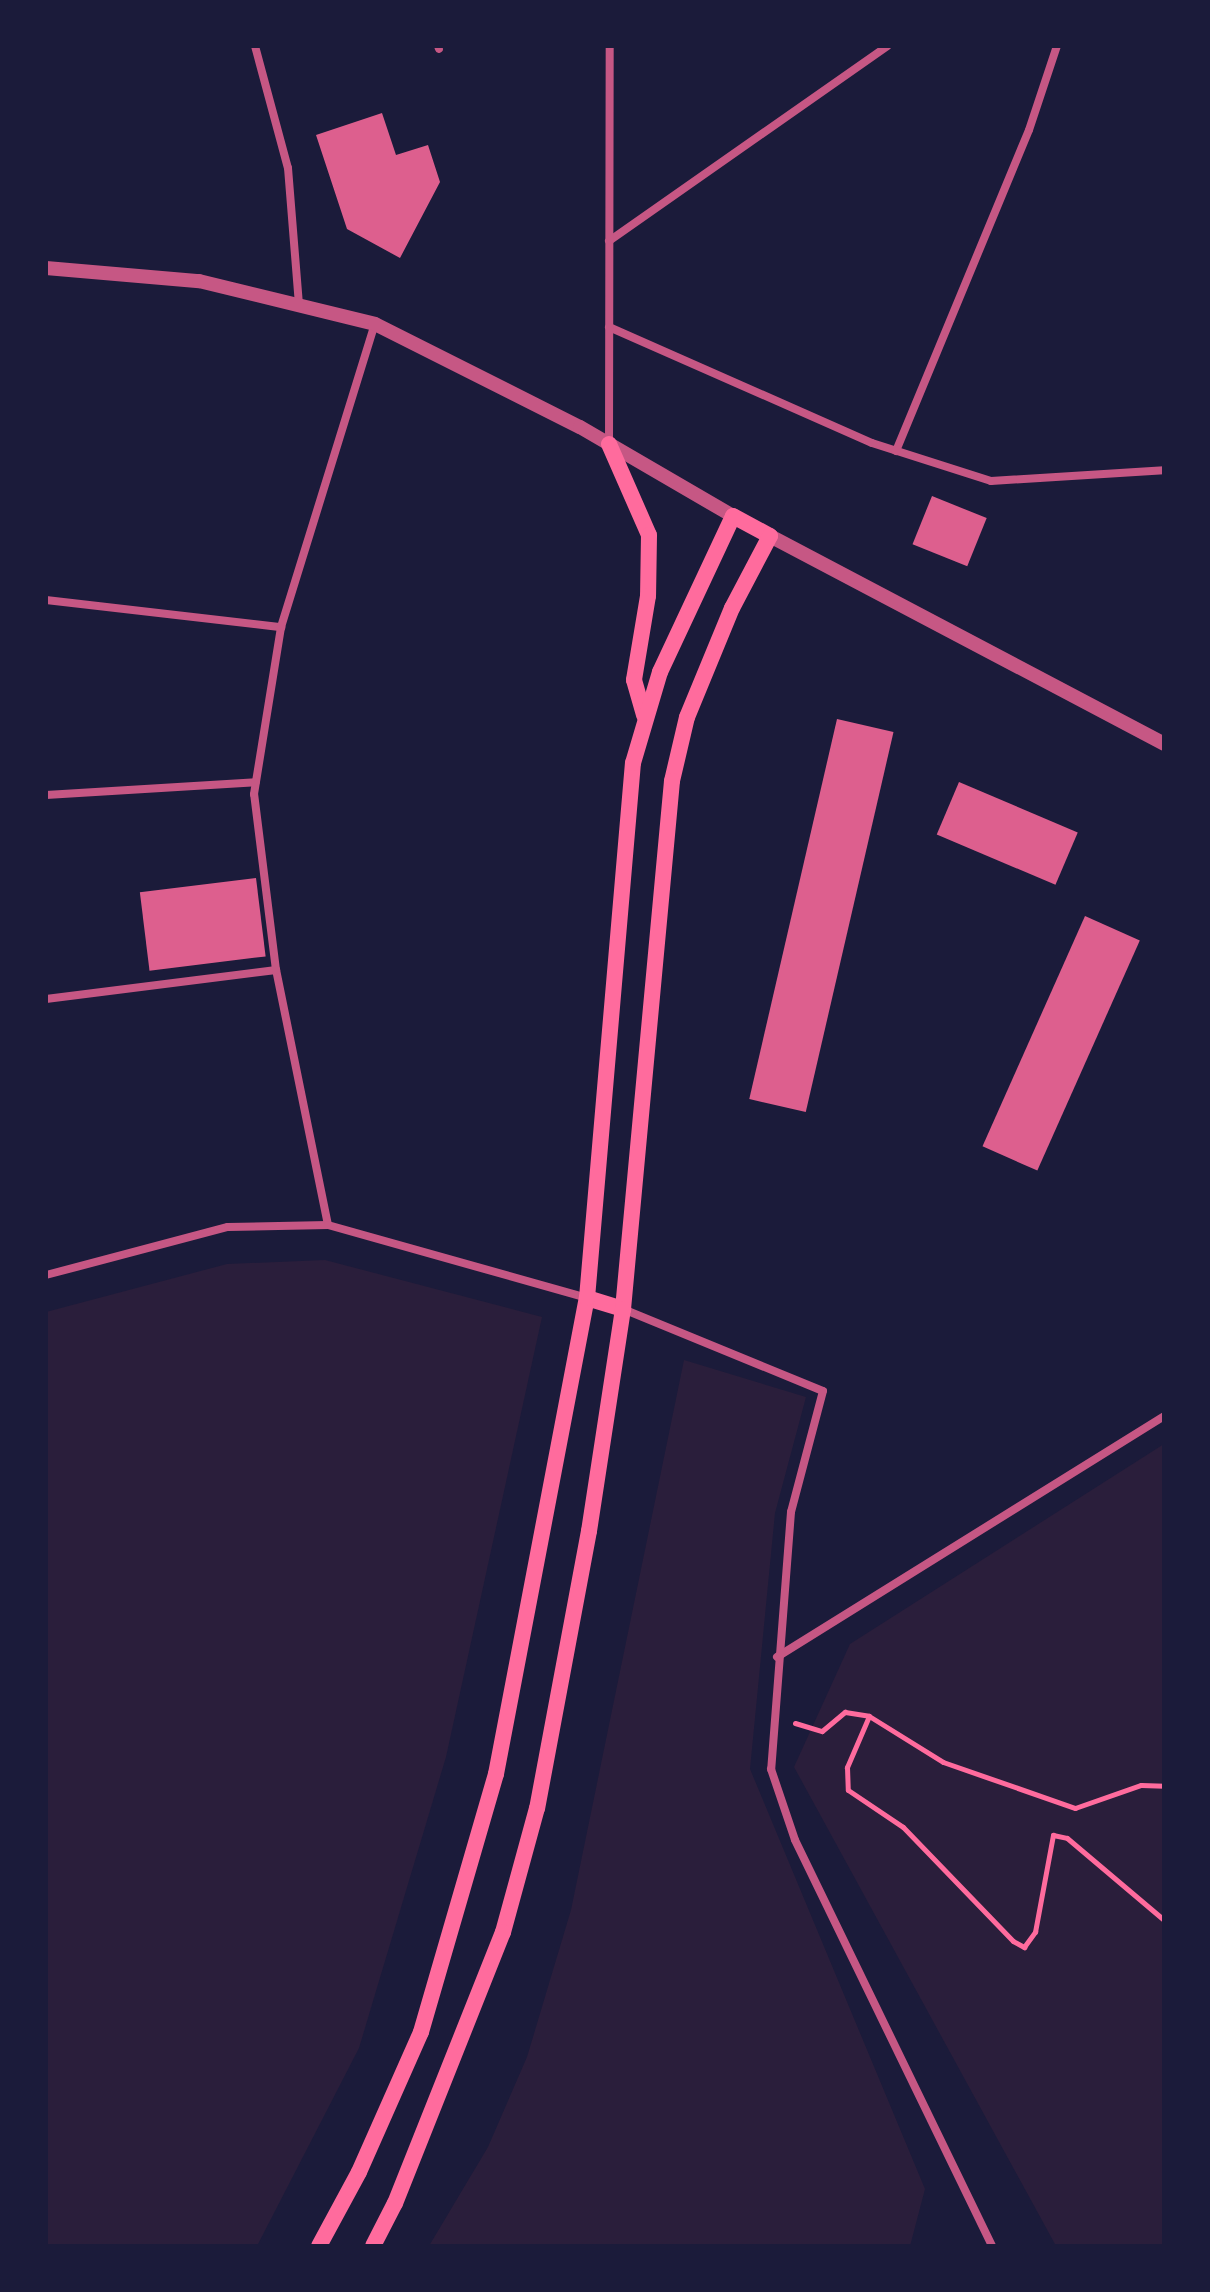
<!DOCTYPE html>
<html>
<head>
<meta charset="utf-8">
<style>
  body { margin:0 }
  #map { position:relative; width:1210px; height:2292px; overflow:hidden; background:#1b1b3a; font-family:"DejaVu Sans",sans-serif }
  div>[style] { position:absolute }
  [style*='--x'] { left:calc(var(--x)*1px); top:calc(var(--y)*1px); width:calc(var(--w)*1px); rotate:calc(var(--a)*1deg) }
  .green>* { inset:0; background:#2a1e3b }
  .building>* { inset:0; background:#dd5f8e; transform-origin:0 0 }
  .path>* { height:5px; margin:-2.5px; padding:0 2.5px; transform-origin:2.5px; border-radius:2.5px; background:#ff6b9d }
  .minor>* { height:8px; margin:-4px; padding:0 4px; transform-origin:4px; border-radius:4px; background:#c65784 }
  .tertiary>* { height:14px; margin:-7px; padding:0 7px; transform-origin:7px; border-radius:7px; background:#c65784 }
  .secondary>* { height:16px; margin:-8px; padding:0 8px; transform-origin:8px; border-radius:8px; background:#ff6b9d }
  span { translate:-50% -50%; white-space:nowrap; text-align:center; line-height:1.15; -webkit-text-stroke:8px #1b1b3a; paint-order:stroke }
  .frame { position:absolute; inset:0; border:48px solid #1b1b3a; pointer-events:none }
</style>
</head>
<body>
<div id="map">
  <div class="green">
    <div style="clip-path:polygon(325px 1260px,542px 1317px,446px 1757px,359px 2048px,257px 2246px,46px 2246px,46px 1312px,227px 1264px)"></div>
    <div style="clip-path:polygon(684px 1360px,806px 1397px,775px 1513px,750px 1769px,925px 2189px,910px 2246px,429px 2246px,488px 2147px,527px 2057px,571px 1910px)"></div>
    <div style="clip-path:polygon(1164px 1444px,1164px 2246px,1056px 2246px,794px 1767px,850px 1644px)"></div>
  </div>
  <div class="building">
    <div style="clip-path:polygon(382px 113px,396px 155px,428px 145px,440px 182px,400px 258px,347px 229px,316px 135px)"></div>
    <div style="left:932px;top:496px;width:59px;height:52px;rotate:22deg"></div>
    <div style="left:837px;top:719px;width:58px;height:390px;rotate:13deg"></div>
    <div style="left:959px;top:782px;width:129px;height:57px;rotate:23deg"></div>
    <div style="left:256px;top:878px;width:79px;height:117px;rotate:83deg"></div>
    <div style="left:1085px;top:916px;width:60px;height:252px;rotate:24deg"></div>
  </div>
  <div class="path">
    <div style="--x:869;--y:1716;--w:56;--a:113.3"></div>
    <div style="--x:847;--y:1767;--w:23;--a:88"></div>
    <div style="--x:848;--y:1790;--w:66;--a:33.9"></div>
    <div style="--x:903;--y:1827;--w:158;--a:46"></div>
    <div style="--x:1013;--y:1941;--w:13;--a:29"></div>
    <div style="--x:1024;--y:1947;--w:19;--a:-54"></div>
    <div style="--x:1035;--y:1932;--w:99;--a:-79.5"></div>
    <div style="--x:1053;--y:1835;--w:14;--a:12"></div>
    <div style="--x:1067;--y:1838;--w:127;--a:40.2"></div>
    <div style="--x:795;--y:1723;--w:28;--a:17"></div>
    <div style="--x:822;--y:1731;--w:30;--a:-40"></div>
    <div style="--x:845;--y:1712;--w:24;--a:9"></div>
    <div style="--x:869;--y:1716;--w:87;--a:31.9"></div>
    <div style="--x:943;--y:1762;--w:140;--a:19.2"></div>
    <div style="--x:1075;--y:1808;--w:70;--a:-19.2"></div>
    <div style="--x:1141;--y:1785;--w:23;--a:2"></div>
  </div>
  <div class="minor">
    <div style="--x:255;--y:46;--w:126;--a:74.9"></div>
    <div style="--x:288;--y:168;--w:138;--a:85.4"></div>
    <div style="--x:438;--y:46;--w:3;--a:72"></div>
    <div style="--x:609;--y:241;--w:340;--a:-35"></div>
    <div style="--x:609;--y:327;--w:287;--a:23.8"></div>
    <div style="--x:872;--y:443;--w:125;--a:17.7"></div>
    <div style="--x:991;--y:481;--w:173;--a:-3.6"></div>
    <div style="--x:609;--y:444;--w:398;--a:-89.9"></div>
    <div style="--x:896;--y:451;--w:347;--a:-67.5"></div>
    <div style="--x:1029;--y:130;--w:89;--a:-71.6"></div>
    <div style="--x:46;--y:600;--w:237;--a:6.6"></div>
    <div style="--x:46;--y:795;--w:210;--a:-3.5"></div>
    <div style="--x:46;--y:999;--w:232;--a:-7.2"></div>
    <div style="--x:328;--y:1225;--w:260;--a:-101.5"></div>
    <div style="--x:276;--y:970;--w:177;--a:-97.1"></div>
    <div style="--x:254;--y:794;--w:169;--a:-80.8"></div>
    <div style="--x:281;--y:627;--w:317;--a:-72.8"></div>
    <div style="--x:46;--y:1275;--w:188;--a:-14.8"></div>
    <div style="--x:228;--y:1227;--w:100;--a:-1.1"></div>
    <div style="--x:328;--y:1225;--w:269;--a:15.7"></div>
    <div style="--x:623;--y:1309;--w:216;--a:22.3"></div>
    <div style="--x:823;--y:1391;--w:125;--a:104.8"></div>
    <div style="--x:791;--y:1512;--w:258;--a:94.4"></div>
    <div style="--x:771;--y:1769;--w:75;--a:71.3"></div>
    <div style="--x:795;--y:1840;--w:451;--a:64.1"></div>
    <div style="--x:777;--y:1657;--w:456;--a:-31.9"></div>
  </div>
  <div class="tertiary">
    <div style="--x:46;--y:268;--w:154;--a:4.9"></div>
    <div style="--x:199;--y:281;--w:181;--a:13.7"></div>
    <div style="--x:375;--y:324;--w:229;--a:26.7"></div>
    <div style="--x:580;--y:427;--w:177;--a:30.2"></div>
    <div style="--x:770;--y:536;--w:446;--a:27.8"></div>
  </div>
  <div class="secondary">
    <div style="--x:609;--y:444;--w:99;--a:66.3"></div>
    <div style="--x:649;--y:535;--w:61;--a:90.9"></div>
    <div style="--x:648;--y:596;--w:85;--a:99.5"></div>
    <div style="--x:634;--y:680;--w:37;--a:74"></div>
    <div style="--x:587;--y:1298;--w:38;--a:17"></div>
    <div style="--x:319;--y:2246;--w:84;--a:-61.6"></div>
    <div style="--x:359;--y:2172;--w:153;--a:-66.1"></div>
    <div style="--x:421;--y:2032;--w:269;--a:-73.8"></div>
    <div style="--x:496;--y:1774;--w:485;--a:-79.2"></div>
    <div style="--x:587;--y:1298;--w:537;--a:-85.09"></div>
    <div style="--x:633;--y:763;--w:95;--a:-73.5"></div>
    <div style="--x:660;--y:672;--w:172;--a:-64.9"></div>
    <div style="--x:733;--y:516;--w:42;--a:28.4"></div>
    <div style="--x:770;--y:536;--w:81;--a:117.8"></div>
    <div style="--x:732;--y:608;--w:118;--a:112.4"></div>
    <div style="--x:687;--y:717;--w:66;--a:103.2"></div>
    <div style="--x:672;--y:781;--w:530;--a:95.3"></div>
    <div style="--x:623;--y:1309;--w:225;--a:98.7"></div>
    <div style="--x:589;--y:1531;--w:282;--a:100.6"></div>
    <div style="--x:537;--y:1808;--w:129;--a:105.3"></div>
    <div style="--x:503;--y:1932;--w:292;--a:111.7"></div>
    <div style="--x:395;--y:2203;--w:48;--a:117.1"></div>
  </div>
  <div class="frame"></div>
</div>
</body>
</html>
